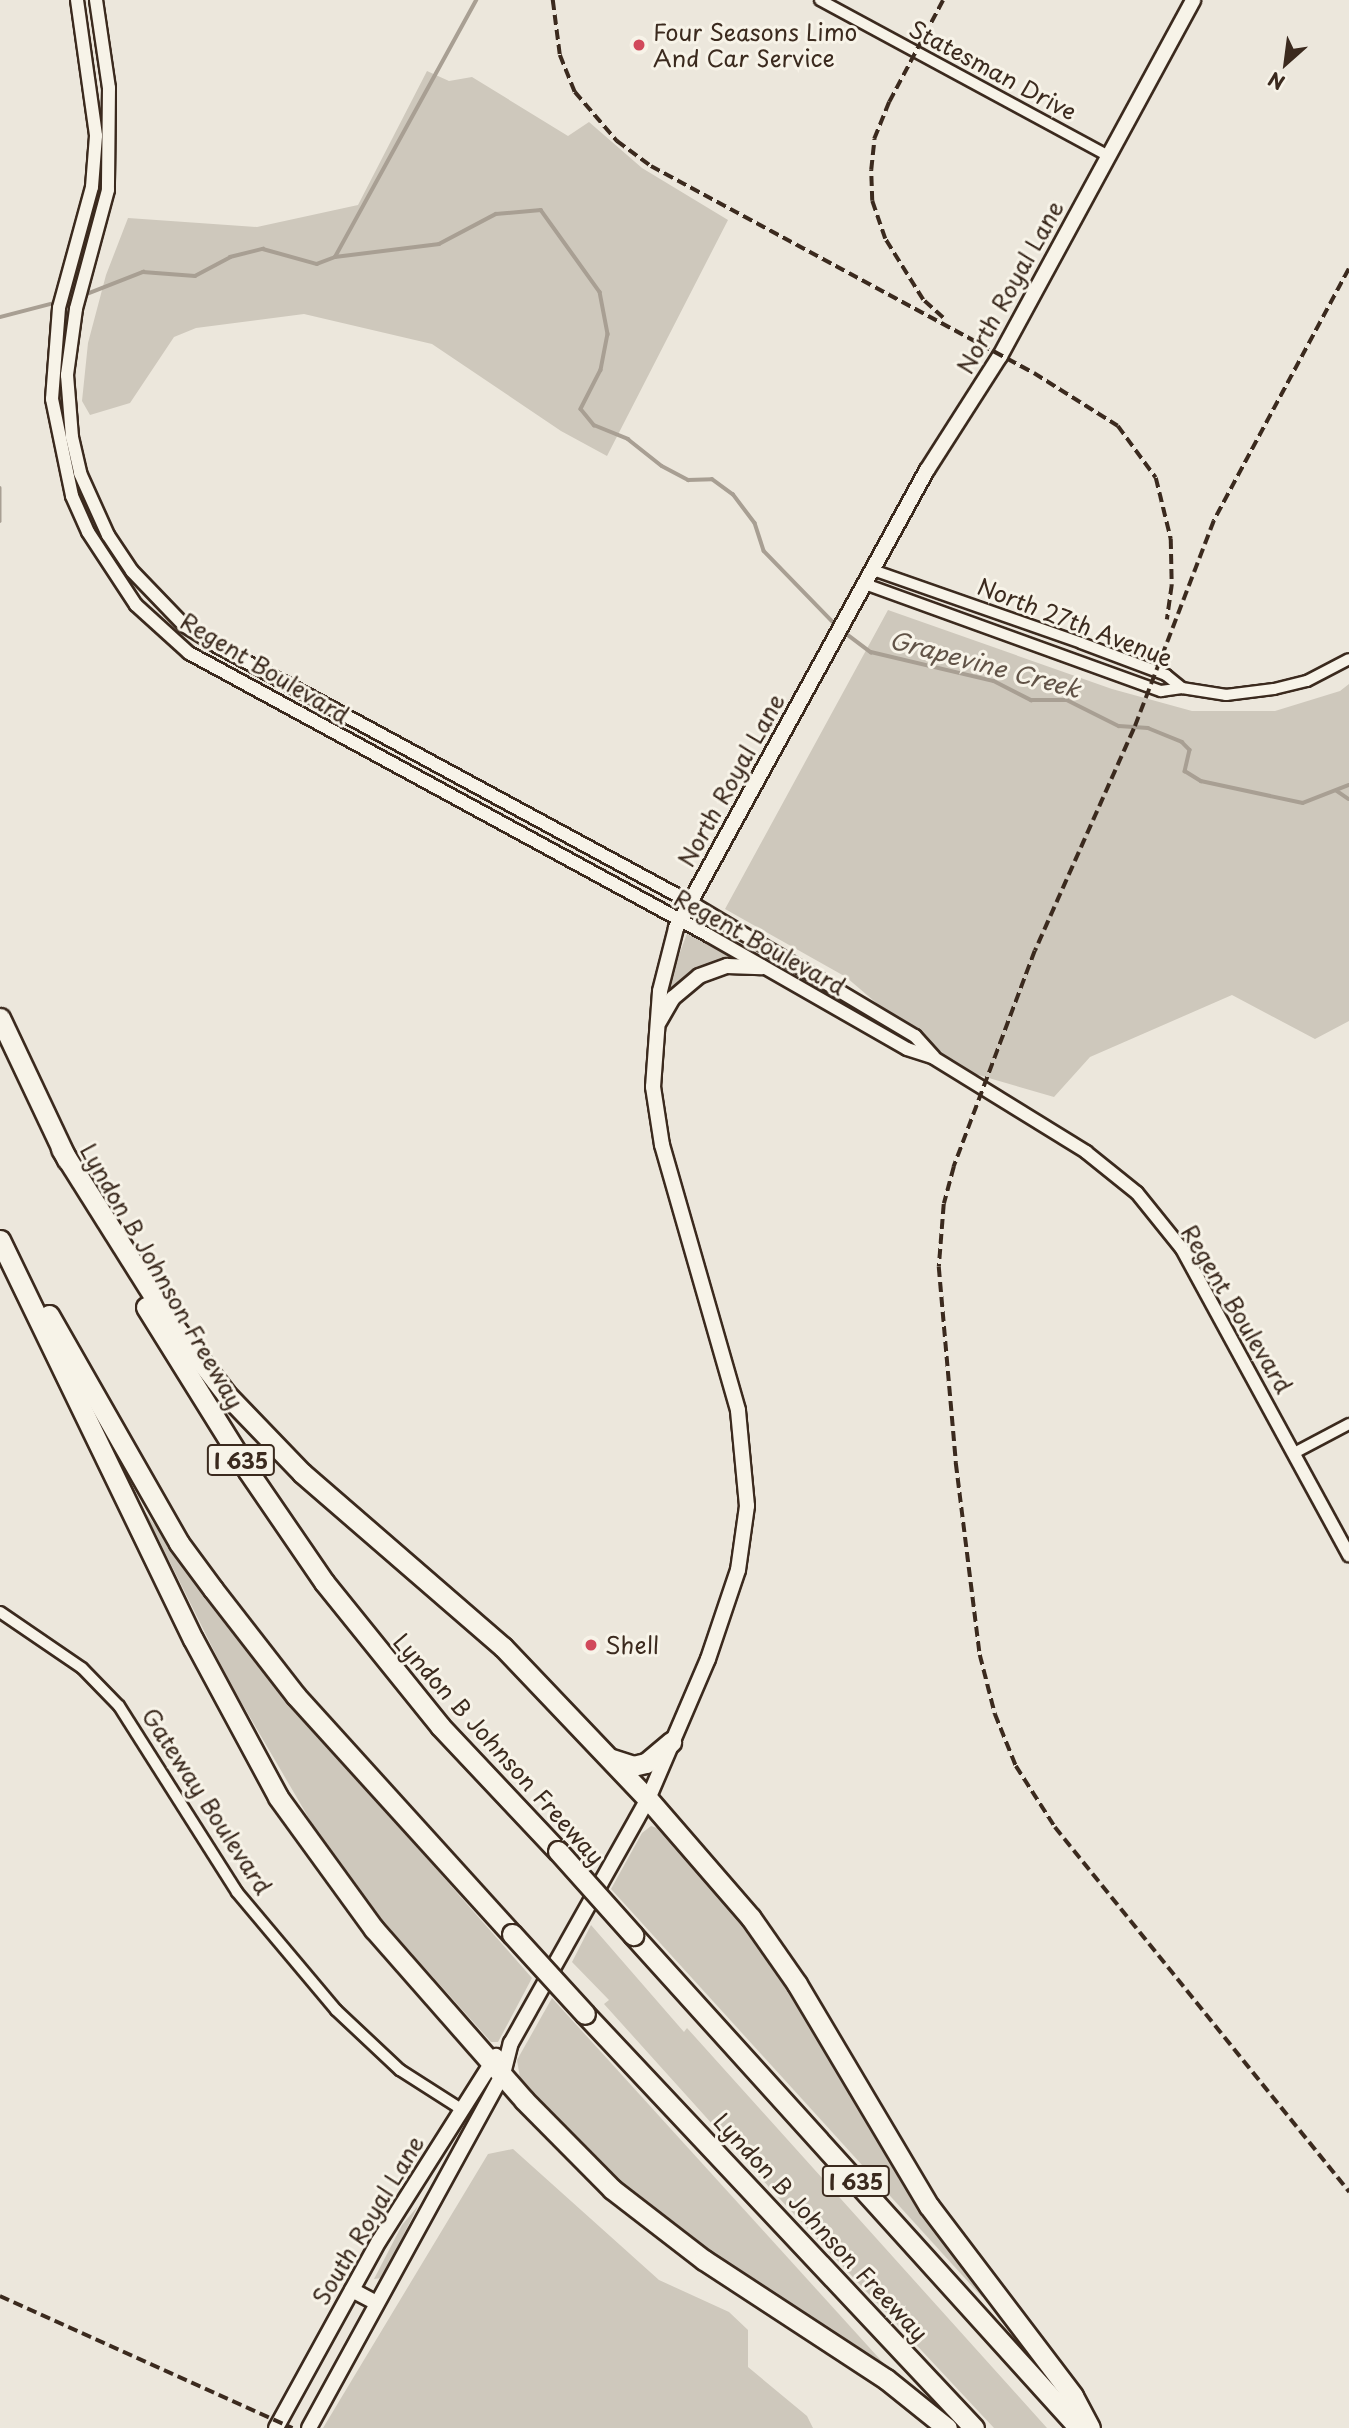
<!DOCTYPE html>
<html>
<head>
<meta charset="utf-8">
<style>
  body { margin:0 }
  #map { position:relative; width:1349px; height:2428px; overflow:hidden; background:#ece7dc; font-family:"Playpen Sans",sans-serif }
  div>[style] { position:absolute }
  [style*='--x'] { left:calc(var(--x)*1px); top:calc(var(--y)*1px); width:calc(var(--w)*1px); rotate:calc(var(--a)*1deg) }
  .green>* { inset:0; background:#cec8bc }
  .stream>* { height:3.5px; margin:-1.75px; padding:0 1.75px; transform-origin:1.75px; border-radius:1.75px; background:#a89f93 }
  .roads { filter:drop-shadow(2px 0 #3b2a1e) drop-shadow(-2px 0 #3b2a1e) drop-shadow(0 2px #3b2a1e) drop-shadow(0 -2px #3b2a1e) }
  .minor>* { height:10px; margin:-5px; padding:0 5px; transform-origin:5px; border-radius:5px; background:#f7f3e8 }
  .tertiary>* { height:12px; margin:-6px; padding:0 6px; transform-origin:6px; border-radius:6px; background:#f7f3e8 }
  .secondary>* { height:14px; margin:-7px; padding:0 7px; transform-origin:7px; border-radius:7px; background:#f7f3e8 }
  .motorway>* { height:19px; margin:-9.5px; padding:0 9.5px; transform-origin:9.5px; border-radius:9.5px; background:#f7f3e8 }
  .rail>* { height:3.5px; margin-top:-1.75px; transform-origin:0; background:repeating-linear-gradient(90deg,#3b2a1e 0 10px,transparent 0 15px) }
  .bridges { filter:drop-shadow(2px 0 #3b2a1e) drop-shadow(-2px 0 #3b2a1e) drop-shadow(0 2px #3b2a1e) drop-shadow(0 -2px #3b2a1e) }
  .motorway-bridge>* { height:19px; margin:-9.5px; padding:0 9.5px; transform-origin:9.5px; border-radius:9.5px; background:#f7f3e8 }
  .dots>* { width:19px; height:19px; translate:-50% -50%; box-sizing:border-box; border:4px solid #f7f3e8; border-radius:50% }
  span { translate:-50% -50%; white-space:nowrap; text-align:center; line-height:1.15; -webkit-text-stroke:6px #f7f3e8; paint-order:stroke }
  .shield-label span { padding:2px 5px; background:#f7f3e8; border:2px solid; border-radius:5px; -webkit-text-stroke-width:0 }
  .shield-label { font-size:21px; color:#3b2a1e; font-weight:700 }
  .poi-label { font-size:23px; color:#3b2a1e }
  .left { translate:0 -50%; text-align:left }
  .street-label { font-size:23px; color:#3b2a1e }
  .water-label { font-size:24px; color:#615347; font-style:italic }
  .north { position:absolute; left:1251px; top:28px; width:70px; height:70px; -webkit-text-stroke:5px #f7f3e8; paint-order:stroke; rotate:208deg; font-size:19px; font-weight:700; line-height:28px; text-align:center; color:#3b2a1e }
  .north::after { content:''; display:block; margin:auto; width:24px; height:32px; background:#3b2a1e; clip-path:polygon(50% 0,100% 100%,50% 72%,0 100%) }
</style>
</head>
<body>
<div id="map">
  <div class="green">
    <div style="clip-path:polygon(427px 71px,449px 81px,472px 77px,568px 136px,589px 122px,642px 168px,728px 220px,607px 456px,561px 431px,432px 344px,304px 314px,196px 328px,174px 337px,130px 403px,90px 415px,82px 401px,88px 343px,106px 275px,128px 218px,257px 227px,358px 205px)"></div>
    <div style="clip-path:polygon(888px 610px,1112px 689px,1192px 711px,1275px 711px,1340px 691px,1349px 684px,1349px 1021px,1315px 1039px,1232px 995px,1090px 1057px,1054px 1097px,951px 1067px,846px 977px,725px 909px)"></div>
    <div style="clip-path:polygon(688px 931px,735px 961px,668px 997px,677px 960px)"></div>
    <div style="clip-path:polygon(145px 1512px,271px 1681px,532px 1978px,498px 2042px,491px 2042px,342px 1875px,230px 1683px)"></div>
    <div style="clip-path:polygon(651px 1826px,663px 1830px,781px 1968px,986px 2294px,982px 2297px,611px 1889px,642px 1833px)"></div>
    <div style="clip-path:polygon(591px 1925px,684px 2032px,687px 2028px,1047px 2428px,994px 2428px,778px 2197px,604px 2004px,609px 2000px,572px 1962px)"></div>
    <div style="clip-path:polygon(552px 1998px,887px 2367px,696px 2245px,632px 2194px,520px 2078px,517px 2060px)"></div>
    <div style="clip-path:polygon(513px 2149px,659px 2280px,729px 2312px,748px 2330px,748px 2367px,807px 2416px,813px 2428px,323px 2428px,488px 2154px)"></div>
    <div style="clip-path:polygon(418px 2206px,382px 2278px,374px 2279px,402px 2225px)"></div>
  </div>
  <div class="stream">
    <div style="--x:335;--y:257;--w:293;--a:-61.2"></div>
    <div style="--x:82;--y:296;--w:66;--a:-21.5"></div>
    <div style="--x:143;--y:272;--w:52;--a:4.4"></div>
    <div style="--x:195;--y:276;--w:40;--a:-28"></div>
    <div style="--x:230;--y:257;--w:34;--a:-14"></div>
    <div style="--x:263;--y:249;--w:56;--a:15.5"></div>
    <div style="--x:317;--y:264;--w:19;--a:-21"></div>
    <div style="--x:335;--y:257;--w:105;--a:-7.1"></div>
    <div style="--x:439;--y:244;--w:64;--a:-27.8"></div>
    <div style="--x:496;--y:214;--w:45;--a:-5.1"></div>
    <div style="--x:541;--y:210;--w:101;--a:54.3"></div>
    <div style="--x:600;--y:292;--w:43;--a:79.2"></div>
    <div style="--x:608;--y:334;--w:37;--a:101"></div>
    <div style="--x:601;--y:370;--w:44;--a:117.1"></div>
    <div style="--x:581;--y:409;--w:21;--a:51"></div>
    <div style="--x:594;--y:425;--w:37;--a:22"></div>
    <div style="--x:628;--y:439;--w:43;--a:38.5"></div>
    <div style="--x:662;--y:466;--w:30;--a:28"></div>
    <div style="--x:688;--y:480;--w:24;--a:-2"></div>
    <div style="--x:712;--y:479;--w:26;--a:36"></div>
    <div style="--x:733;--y:494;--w:36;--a:53"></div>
    <div style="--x:755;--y:523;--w:29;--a:72"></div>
    <div style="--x:764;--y:551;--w:103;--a:45.8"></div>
    <div style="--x:0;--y:317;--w:60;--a:-14.5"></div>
    <div style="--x:0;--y:488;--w:33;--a:90"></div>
    <div style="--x:844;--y:632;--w:34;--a:37"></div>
    <div style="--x:871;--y:652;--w:126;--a:13.3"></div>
    <div style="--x:994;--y:681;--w:42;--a:27.2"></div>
    <div style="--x:1031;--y:700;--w:36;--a:0"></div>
    <div style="--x:1067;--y:700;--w:58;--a:26.6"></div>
    <div style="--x:1119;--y:726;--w:29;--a:4"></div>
    <div style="--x:1148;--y:728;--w:37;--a:22"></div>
    <div style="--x:1182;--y:742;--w:11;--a:45"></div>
    <div style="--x:1190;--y:750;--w:22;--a:103"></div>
    <div style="--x:1185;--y:771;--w:19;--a:32"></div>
    <div style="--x:1201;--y:781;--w:104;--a:12.2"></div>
    <div style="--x:1303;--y:803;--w:49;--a:-21.4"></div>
    <div style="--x:1337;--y:791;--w:14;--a:34"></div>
  </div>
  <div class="roads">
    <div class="minor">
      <div style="--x:820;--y:0;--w:328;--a:28.4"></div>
      <div style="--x:873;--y:570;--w:220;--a:19.3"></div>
      <div style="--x:1081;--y:643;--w:91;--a:20.6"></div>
      <div style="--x:1166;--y:675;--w:21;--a:39"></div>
      <div style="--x:865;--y:584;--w:315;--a:19.9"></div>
      <div style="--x:1161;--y:691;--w:21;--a:-8"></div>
      <div style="--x:1182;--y:688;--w:45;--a:9"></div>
      <div style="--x:1226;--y:695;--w:48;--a:-7.1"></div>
      <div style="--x:1274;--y:689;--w:34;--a:-14"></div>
      <div style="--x:1307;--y:681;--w:47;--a:-27.6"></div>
      <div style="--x:1296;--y:1452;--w:60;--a:-27.8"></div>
      <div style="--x:0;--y:1612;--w:99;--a:34.3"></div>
      <div style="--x:82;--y:1668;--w:53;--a:45.8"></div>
      <div style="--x:119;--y:1706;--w:220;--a:57.6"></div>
      <div style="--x:237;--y:1892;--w:154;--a:50"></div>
      <div style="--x:336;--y:2010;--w:88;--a:43.2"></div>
      <div style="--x:400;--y:2070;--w:72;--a:32.6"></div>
    </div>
    <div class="tertiary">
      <div style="--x:77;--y:0;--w:137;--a:82"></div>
      <div style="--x:96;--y:136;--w:51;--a:94.5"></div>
      <div style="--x:92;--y:187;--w:125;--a:105.3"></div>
      <div style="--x:59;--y:308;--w:91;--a:94.4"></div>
      <div style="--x:52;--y:399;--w:99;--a:78.3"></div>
      <div style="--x:72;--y:496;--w:39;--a:66"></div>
      <div style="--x:88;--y:532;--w:87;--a:56.7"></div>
      <div style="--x:136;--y:605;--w:72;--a:42.2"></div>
      <div style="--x:189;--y:653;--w:591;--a:28.52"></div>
      <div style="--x:708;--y:935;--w:229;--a:29.8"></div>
      <div style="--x:907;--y:1049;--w:28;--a:18"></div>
      <div style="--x:934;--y:1058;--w:179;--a:31.7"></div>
      <div style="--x:1086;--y:1152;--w:65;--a:38.8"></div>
      <div style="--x:1137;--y:1193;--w:72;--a:51.2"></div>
      <div style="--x:1182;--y:1249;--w:349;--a:61.4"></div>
      <div style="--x:96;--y:0;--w:89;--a:81.6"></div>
      <div style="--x:109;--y:88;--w:102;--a:90.6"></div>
      <div style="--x:108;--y:190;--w:123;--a:105.1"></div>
      <div style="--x:76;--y:309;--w:67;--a:97.8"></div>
      <div style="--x:67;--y:375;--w:62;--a:85.4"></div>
      <div style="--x:72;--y:437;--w:37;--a:77"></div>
      <div style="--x:80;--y:473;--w:68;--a:65.7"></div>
      <div style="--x:108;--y:535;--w:43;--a:56.3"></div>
      <div style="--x:132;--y:571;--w:76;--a:46.1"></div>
      <div style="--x:185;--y:626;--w:36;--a:32"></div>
      <div style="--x:215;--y:645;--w:540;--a:28.42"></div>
      <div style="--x:690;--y:902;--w:262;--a:30.8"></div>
      <div style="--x:915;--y:1036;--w:28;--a:48"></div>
    </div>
    <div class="secondary">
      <div style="--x:659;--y:1022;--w:28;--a:-60"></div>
      <div style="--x:673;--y:998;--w:34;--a:-40"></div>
      <div style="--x:699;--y:976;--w:30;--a:-20"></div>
      <div style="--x:727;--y:966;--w:35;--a:2"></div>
      <div style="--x:352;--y:2290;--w:27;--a:28"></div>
      <div style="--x:276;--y:2428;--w:213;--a:-61.2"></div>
      <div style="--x:379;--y:2241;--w:219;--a:-57.7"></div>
      <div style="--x:309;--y:2428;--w:404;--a:-61.3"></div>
      <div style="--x:503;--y:2074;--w:32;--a:-76"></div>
      <div style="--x:511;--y:2043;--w:280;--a:-60.7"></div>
      <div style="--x:648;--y:1799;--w:152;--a:-66.8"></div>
      <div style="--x:708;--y:1659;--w:94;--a:-71.4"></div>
      <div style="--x:738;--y:1570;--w:65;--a:-82"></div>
      <div style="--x:747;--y:1506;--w:96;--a:-95.4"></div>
      <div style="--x:738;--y:1410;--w:276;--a:-106"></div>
      <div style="--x:662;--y:1145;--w:59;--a:-98.8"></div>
      <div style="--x:653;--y:1087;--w:96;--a:-85.8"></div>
      <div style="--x:660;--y:991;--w:65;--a:-75.7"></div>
      <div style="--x:676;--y:928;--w:522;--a:-61.28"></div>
      <div style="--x:927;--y:470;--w:135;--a:-57.4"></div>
      <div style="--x:1000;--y:356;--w:405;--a:-61.5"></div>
    </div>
    <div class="motorway">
      <div style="--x:0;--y:1018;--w:157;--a:64.7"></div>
      <div style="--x:61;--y:1149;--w:197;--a:57.8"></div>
      <div style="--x:166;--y:1316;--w:98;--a:52.4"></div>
      <div style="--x:226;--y:1394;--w:110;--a:46.1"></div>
      <div style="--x:302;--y:1473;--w:266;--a:40.9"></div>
      <div style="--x:503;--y:1647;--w:210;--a:46.4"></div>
      <div style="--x:648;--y:1799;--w:157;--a:49.1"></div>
      <div style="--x:751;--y:1918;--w:80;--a:55.1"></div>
      <div style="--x:797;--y:1984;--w:258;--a:59.3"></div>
      <div style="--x:929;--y:2206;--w:238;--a:52.8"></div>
      <div style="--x:1073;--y:2396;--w:36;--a:62"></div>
      <div style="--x:0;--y:1240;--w:443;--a:64.2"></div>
      <div style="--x:193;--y:1639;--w:179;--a:61.7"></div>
      <div style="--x:278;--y:1797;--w:163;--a:54"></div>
      <div style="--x:374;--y:1929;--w:227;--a:48.7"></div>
      <div style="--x:524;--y:2100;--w:125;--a:45.3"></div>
      <div style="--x:612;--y:2189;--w:116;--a:37.7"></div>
      <div style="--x:704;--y:2260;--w:217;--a:33.2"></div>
      <div style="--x:886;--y:2379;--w:78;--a:38.8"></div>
      <div style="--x:146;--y:1307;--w:193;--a:58.1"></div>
      <div style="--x:248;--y:1471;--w:135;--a:55.6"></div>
      <div style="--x:324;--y:1582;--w:185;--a:51.1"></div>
      <div style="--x:440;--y:1726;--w:172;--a:46.7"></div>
      <div style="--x:49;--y:1315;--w:262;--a:60.3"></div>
      <div style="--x:179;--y:1543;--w:57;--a:53.5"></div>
      <div style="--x:213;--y:1589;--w:135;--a:52.2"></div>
      <div style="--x:296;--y:1696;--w:321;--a:47.8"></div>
      <div style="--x:612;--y:1759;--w:22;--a:18"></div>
      <div style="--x:633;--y:1766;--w:13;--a:-13"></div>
      <div style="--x:646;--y:1763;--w:33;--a:-40"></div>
      <div style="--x:633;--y:1935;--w:665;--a:47.87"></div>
      <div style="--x:585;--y:2014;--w:568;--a:46.78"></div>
    </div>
  </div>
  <div class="rail">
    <div style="--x:553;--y:0;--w:55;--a:82.7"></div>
    <div style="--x:560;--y:55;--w:40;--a:68"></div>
    <div style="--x:575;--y:92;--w:65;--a:49.4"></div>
    <div style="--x:617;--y:141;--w:42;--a:36.3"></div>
    <div style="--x:651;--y:166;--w:435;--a:28.4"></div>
    <div style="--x:1034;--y:373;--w:99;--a:32.2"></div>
    <div style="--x:1118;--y:426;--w:64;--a:53.8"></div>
    <div style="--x:1156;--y:478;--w:63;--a:76.2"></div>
    <div style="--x:1171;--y:539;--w:46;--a:88.8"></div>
    <div style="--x:1172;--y:585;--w:35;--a:98"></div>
    <div style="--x:1349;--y:269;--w:286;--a:118.2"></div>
    <div style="--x:1214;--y:521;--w:223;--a:111"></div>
    <div style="--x:1134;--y:729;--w:243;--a:114"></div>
    <div style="--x:1035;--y:951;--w:231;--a:110.6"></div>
    <div style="--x:954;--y:1167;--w:38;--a:105"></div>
    <div style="--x:944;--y:1204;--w:63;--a:94.5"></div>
    <div style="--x:939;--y:1267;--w:197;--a:85"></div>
    <div style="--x:956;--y:1463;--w:193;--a:82.9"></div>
    <div style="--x:980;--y:1655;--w:61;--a:75.7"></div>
    <div style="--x:995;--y:1714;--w:56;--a:68"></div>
    <div style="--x:1016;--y:1766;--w:72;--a:57.4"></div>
    <div style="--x:1055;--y:1827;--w:469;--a:51.1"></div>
    <div style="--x:943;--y:318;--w:27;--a:-138"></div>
    <div style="--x:923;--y:300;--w:72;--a:-121.9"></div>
    <div style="--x:885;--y:239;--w:40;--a:-108.9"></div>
    <div style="--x:872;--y:201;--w:31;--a:-92"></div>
    <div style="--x:871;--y:170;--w:31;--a:-84"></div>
    <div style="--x:874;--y:139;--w:40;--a:-68"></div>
    <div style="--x:889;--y:102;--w:115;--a:-62.1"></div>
    <div style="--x:0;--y:2296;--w:321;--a:24.3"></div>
  </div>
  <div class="bridges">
    <div class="motorway-bridge">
      <div style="--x:558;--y:1851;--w:113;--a:48.2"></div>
      <div style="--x:512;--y:1934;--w:108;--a:47.6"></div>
    </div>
  </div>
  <div class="dots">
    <div style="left:639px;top:45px;background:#d1495b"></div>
    <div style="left:591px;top:1645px;background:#d1495b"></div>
  </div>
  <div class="shield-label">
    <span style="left:241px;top:1460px">I 635</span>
    <span style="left:856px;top:2181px">I 635</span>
  </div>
  <div class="poi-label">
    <span class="left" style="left:653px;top:45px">Four Seasons Limo<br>And Car Service</span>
    <span class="left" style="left:605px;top:1645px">Shell</span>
  </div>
  <div class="street-label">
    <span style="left:993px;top:70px;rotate:28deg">Statesman Drive</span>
    <span style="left:1010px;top:287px;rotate:-61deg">North Royal Lane</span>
    <span style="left:1075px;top:622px;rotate:21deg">North 27th Avenue</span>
    <span style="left:265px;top:668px;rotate:31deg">Regent Boulevard</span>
    <span style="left:731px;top:780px;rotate:-61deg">North Royal Lane</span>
    <span style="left:760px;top:942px;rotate:29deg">Regent Boulevard</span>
    <span style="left:162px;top:1276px;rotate:60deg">Lyndon B Johnson Freeway</span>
    <span style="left:1237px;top:1309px;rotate:59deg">Regent Boulevard</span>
    <span style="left:499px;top:1749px;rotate:48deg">Lyndon B Johnson Freeway</span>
    <span style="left:207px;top:1801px;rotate:57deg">Gateway Boulevard</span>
    <span style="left:368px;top:2220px;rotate:-59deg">South Royal Lane</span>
    <span style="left:821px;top:2227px;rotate:47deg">Lyndon B Johnson Freeway</span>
  </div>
  <div class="water-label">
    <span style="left:985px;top:664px;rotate:15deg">Grapevine Creek</span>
  </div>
  <div class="north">N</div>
</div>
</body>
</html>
